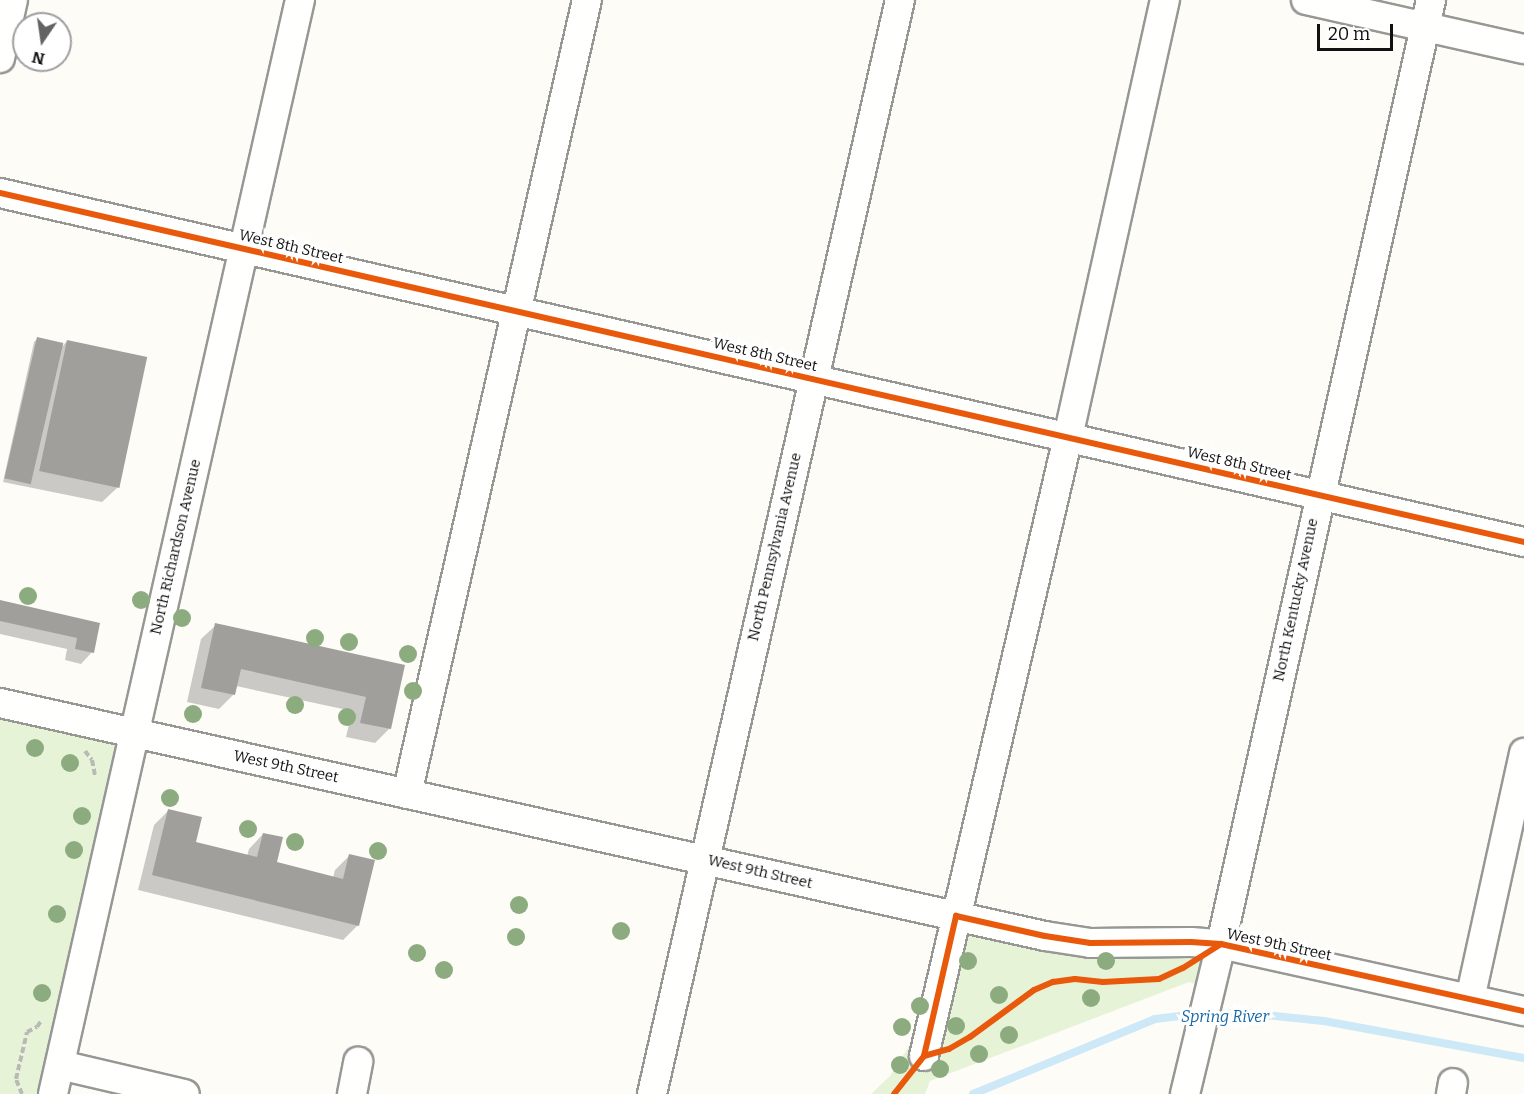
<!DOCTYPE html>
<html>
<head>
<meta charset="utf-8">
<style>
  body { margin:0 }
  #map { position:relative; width:1524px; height:1094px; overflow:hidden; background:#fdfcf7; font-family:Bitter,serif }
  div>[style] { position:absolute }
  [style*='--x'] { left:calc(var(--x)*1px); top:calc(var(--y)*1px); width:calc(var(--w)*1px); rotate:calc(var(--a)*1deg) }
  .green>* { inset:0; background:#e7f3d7 }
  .shadow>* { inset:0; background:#0003 }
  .stream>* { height:8px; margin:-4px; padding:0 4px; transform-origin:4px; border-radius:4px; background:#cde8f7 }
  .building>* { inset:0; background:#a19f9c; transform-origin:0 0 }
  .path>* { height:4px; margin-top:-2px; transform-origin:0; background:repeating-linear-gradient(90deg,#b9b9b8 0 6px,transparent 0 9px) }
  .roads { filter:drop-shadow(2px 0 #979795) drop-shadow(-2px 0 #979795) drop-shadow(0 2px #979795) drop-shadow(0 -2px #979795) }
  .minor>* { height:28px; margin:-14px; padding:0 14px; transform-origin:14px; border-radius:14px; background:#fffffe }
  .cycleway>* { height:6px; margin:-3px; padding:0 3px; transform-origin:3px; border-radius:3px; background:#e8590c }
  .trees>* { width:18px; height:18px; margin:-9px; border-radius:50%; background:#8cac80 }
  span { translate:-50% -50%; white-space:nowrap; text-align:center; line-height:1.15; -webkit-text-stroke:6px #fff; paint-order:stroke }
  .street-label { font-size:15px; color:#111 }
  .water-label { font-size:16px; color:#1768a6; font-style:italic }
  .north { position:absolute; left:12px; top:12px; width:60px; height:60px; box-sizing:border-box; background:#fff; border:2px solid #a0a0a0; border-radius:50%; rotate:193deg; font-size:16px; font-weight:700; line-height:24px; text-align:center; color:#111 }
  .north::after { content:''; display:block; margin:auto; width:21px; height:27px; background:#646362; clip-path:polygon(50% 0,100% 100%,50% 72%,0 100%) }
  .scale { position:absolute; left:1317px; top:24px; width:76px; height:27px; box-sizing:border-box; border:3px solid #111; border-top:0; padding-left:8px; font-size:18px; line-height:21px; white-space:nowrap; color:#111; -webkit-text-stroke:4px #fff; paint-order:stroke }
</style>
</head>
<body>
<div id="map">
  <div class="green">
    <div style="clip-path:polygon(0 703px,134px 734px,53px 1094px,0 1094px)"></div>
    <div style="clip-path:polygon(944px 914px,1221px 944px,1210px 989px,1189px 982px,930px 1081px,925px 1094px,871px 1094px,890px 1076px,913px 1040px,929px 997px)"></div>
  </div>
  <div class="shadow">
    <div style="clip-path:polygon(37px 339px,61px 348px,67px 341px,117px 488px,102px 502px,3px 482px,34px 342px)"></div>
    <div style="clip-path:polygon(0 601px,99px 624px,92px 652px,81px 664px,65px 660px,67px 649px,0 634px)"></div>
    <div style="clip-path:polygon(216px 625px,403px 666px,390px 728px,375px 743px,346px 737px,352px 711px,236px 686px,234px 694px,219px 709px,187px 702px,201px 639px)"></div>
    <div style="clip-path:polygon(168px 811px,194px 844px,247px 856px,249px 849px,263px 834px,275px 863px,333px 878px,335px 870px,350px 855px,358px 925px,343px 940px,138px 890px,154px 825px)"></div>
  </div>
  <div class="stream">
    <div style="--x:973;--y:1094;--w:197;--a:-22.4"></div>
    <div style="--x:1155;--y:1019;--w:31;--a:-7"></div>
    <div style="--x:1186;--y:1015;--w:58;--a:-2"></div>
    <div style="--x:1244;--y:1013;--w:80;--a:5.7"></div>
    <div style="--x:1324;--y:1021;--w:203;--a:10.5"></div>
  </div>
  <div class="building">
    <div style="left:37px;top:337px;width:27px;height:145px;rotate:13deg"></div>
    <div style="left:67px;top:340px;width:82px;height:134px;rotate:12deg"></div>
    <div style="clip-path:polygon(0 600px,100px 623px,94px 653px,75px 649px,77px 638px,0 621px)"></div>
    <div style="clip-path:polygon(215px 623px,405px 665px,391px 729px,360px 723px,366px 697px,241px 669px,235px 695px,201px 688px)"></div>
    <div style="clip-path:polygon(168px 809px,202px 817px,196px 842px,257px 857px,263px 833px,283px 837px,277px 862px,343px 879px,349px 854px,375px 860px,359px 926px,152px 875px)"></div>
  </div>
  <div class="path">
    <div style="--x:85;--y:751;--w:11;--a:52"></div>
    <div style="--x:92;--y:760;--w:16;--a:79"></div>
    <div style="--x:22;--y:1094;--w:16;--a:-112"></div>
    <div style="--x:16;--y:1079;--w:48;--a:-76.8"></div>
    <div style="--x:27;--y:1032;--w:11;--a:-27"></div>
    <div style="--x:37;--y:1027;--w:7;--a:-56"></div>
  </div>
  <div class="roads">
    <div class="minor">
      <div style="--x:1306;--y:0;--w:223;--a:12.7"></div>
      <div style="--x:0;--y:58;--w:59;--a:-77.4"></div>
      <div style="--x:0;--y:193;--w:1563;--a:12.9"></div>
      <div style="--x:0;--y:703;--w:1071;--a:12.57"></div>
      <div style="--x:1045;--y:936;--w:46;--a:8.8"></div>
      <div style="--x:1090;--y:943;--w:101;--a:-0.6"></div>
      <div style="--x:1191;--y:942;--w:30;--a:4"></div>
      <div style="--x:1221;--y:944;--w:310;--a:12.5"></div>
      <div style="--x:407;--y:794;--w:814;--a:-77.23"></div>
      <div style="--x:1470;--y:999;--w:252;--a:-77.6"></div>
      <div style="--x:924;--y:1056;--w:636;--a:-76.9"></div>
      <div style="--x:1068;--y:437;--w:448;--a:-77.5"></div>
      <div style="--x:60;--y:1065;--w:128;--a:13.1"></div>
      <div style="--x:53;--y:1094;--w:1122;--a:-77.28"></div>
      <div style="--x:352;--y:1094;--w:33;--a:-79"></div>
      <div style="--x:652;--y:1094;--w:1122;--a:-77.23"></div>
      <div style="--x:1185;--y:1094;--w:154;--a:-76.5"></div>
      <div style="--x:1221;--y:944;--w:967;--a:-77.46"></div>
      <div style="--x:1451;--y:1094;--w:11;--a:-80"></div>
    </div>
  </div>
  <div class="cycleway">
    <div style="--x:0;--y:193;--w:1563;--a:12.9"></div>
    <div style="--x:924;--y:1056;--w:144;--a:-77.1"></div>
    <div style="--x:956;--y:916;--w:91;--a:12.7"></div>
    <div style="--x:1045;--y:936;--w:46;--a:8.8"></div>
    <div style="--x:1090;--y:943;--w:101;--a:-0.6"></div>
    <div style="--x:1191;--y:942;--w:30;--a:4"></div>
    <div style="--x:1221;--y:944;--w:310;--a:12.5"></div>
    <div style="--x:894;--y:1094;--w:48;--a:-51.7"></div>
    <div style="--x:924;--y:1056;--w:26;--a:-16"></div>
    <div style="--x:949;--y:1049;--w:24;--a:-30"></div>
    <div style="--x:970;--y:1037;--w:79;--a:-36.3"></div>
    <div style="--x:1034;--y:990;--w:21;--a:-23"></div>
    <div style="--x:1053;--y:982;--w:22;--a:-8"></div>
    <div style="--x:1075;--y:979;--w:28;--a:6"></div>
    <div style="--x:1103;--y:982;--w:56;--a:-3.1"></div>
    <div style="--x:1159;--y:979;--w:26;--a:-25"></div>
    <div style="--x:1183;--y:968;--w:45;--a:-32.3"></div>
  </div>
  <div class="trees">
    <div style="left:28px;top:596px"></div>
    <div style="left:141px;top:600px"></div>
    <div style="left:182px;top:618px"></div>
    <div style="left:315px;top:638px"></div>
    <div style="left:349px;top:642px"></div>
    <div style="left:408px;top:654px"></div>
    <div style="left:413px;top:691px"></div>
    <div style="left:295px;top:705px"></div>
    <div style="left:193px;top:714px"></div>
    <div style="left:347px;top:717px"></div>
    <div style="left:35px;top:748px"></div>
    <div style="left:70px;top:763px"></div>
    <div style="left:170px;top:798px"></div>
    <div style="left:82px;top:816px"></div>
    <div style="left:248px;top:829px"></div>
    <div style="left:295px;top:842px"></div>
    <div style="left:74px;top:850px"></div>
    <div style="left:378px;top:851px"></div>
    <div style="left:519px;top:905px"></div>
    <div style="left:57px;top:914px"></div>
    <div style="left:621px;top:931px"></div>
    <div style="left:516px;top:937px"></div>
    <div style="left:417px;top:953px"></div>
    <div style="left:968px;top:961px"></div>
    <div style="left:1106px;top:961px"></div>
    <div style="left:444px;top:970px"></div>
    <div style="left:42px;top:993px"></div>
    <div style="left:999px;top:995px"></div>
    <div style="left:1091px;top:998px"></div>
    <div style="left:920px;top:1006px"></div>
    <div style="left:956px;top:1026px"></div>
    <div style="left:902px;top:1027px"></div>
    <div style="left:1009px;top:1035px"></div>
    <div style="left:979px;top:1054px"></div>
    <div style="left:900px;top:1065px"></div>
    <div style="left:940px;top:1069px"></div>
  </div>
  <div class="street-label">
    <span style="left:291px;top:247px;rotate:13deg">West 8th Street</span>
    <span style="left:765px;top:355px;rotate:13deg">West 8th Street</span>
    <span style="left:1239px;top:464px;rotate:13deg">West 8th Street</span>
    <span style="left:176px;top:547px;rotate:-77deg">North Richardson Avenue</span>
    <span style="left:775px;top:547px;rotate:-77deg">North Pennsylvania Avenue</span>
    <span style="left:1296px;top:600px;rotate:-78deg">North Kentucky Avenue</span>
    <span style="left:286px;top:767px;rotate:12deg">West 9th Street</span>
    <span style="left:760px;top:872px;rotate:13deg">West 9th Street</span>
    <span style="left:1279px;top:945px;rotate:12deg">West 9th Street</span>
  </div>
  <div class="water-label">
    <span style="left:1225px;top:1017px">Spring River</span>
  </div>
  <div class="north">N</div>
  <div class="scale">20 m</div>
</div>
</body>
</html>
